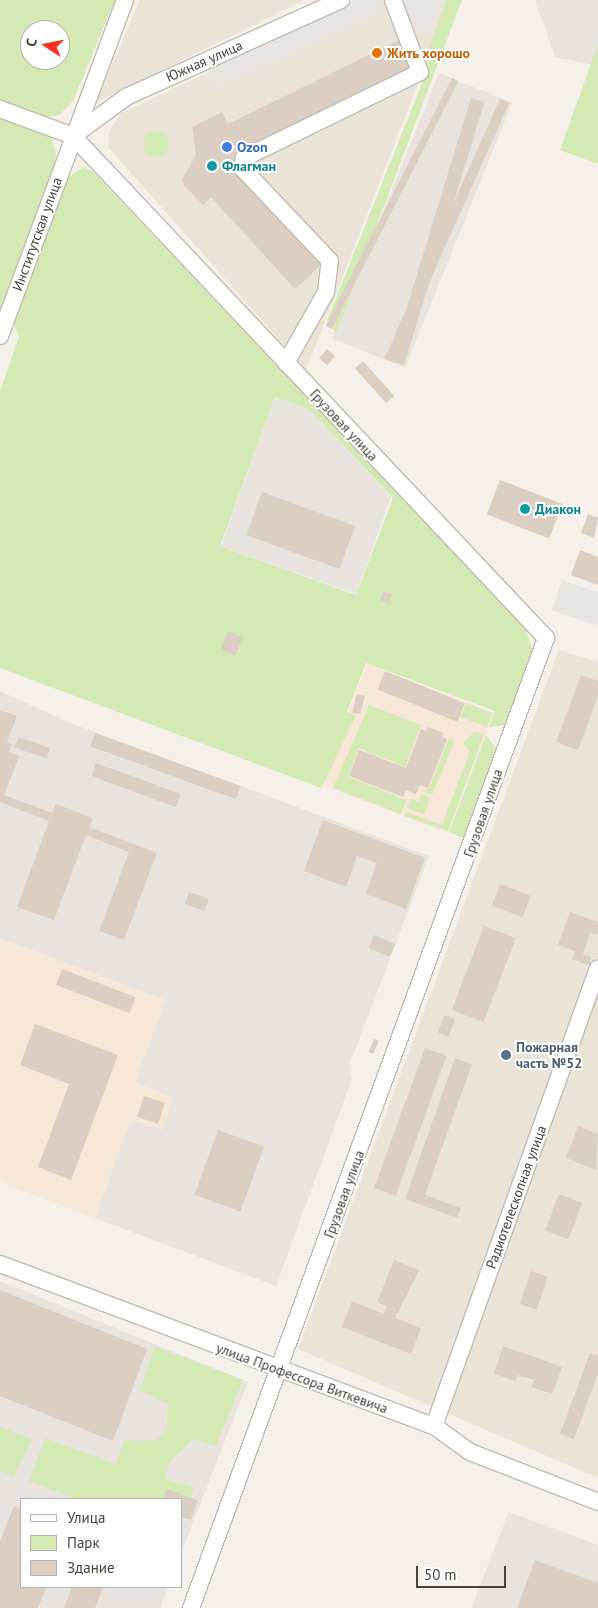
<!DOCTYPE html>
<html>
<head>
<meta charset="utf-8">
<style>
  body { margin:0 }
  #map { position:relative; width:598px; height:1608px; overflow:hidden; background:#f5f1ea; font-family:"PT Sans",sans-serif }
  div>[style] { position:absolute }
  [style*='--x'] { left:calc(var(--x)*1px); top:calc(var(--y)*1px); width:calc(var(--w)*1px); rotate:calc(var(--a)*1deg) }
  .residential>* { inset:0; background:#e9e3d8 }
  .commercial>* { inset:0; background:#f6e7d6; transform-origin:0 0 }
  .industrial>* { inset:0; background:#e8e3df; transform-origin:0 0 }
  .green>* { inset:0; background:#d4e9b3; transform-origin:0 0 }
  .round { border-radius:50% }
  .parking>* { inset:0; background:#e7e4e2 }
  .building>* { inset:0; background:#dacfc2; transform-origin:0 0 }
  .roads { filter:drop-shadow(1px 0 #c4bbb0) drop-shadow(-1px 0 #c4bbb0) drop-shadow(0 1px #c4bbb0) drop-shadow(0 -1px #c4bbb0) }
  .minor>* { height:16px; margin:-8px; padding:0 8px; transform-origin:8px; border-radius:8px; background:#fff }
  .dots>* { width:14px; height:14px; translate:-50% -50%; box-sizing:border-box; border:2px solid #fff; border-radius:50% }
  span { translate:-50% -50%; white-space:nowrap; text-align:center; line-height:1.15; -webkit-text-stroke:4px #fff; paint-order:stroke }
  .food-label { font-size:14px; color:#c56008; font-weight:700 }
  .left { translate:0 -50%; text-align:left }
  .street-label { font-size:14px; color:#494238 }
  .shop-label { font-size:14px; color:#366cbe; font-weight:700 }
  .culture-label { font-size:14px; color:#0d838f; font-weight:700 }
  .service-label { font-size:14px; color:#4e5e75; font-weight:700 }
  .legend { position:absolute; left:20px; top:1498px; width:162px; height:90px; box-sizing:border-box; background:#fff; border:1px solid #b6b3af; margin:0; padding:6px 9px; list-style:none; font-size:15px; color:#494238 }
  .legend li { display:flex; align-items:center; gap:10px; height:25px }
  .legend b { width:25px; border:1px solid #b6b3af }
  .north { position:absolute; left:20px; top:20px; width:50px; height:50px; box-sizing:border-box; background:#fff; border:1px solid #b6b3af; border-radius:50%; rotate:281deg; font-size:14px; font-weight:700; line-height:20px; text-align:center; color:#494238 }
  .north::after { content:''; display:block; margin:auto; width:18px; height:22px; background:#fb301c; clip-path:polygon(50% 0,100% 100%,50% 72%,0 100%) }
  .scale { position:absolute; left:416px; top:1566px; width:90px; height:22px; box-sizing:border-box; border:2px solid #494238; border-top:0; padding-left:6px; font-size:15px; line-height:18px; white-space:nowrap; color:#494238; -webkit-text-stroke:4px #fff; paint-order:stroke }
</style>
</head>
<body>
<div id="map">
  <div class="residential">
    <div style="clip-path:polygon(140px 0,305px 0,95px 103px)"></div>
    <div style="clip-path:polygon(365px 0,451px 0,306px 370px,108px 147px,109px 132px,121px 113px)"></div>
    <div style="clip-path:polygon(559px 650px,598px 662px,598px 1478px,298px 1349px)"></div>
  </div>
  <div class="commercial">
    <div style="left:367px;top:664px;width:136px;height:129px;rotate:21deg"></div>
    <div style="clip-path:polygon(0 938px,167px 999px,135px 1082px,173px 1098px,162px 1130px,131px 1120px,95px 1218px,0 1182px)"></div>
  </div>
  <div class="industrial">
    <div style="clip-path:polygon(535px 0,598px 0,598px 66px,555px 57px)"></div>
    <div style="left:439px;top:73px;width:79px;height:286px;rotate:22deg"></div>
    <div style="clip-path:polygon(275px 397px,309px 409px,391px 497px,356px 594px,221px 546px)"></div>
    <div style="clip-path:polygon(0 691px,68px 722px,429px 856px,349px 1066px,352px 1079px,276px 1286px,95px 1218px,131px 1119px,162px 1130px,173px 1098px,135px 1082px,166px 1000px,0 938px)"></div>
    <div style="clip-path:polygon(0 1281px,248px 1382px,181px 1553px,181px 1499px,21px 1499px,21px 1587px,168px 1587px,160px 1608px,0 1608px)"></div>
    <div style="clip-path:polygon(509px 1512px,598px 1545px,598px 1608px,471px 1608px)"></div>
  </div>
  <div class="green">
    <div style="clip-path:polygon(evenodd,0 0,115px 0,73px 101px,59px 115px,40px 118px,0 103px,0 0,30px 30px,60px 30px,60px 60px,30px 60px,30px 30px)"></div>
    <div style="clip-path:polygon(447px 0,462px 0,336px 333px,327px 321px,428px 68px,427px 52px)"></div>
    <div style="clip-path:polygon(598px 44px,598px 164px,560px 150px)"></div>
    <div style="clip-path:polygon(0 117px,51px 137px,56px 152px,55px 165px,0 316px)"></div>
    <div class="round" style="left:143px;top:131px;width:26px;height:26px"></div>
    <div style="clip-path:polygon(evenodd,83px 167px,92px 171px,525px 627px,533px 650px,505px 725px,489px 727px,495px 711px,366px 663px,347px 712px,356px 716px,321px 788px,0 668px,0 391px,19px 337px,11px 318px,65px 180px,83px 167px,275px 397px,309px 409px,393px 498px,356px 595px,220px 546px,275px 397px)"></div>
    <div style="left:466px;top:703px;width:28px;height:15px;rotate:21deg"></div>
    <div style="clip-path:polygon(369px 705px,421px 725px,405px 767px,359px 748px,348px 777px,406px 800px,401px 814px,333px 788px)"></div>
    <div style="clip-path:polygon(474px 732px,484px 734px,448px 831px,404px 816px,406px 812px,442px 825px,470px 751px,463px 743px)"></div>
    <div style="clip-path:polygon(486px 735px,498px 751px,468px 840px,449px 832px)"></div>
    <div style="clip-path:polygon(449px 738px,455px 740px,432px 795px,423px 791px,429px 789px)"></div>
    <div style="clip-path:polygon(421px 794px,430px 798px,424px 814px,407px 808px,411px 799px,418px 802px)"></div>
    <div style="clip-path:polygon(155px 1347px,243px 1380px,216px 1446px,192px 1439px,169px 1463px,165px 1479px,194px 1487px,191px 1498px,166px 1490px,163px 1499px,76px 1499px,29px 1481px,45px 1438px,116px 1464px,125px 1439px,143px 1442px,157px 1440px,166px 1431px,168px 1404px,140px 1390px)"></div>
    <div style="clip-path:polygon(0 1427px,32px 1439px,14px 1476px,0 1471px)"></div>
  </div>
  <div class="parking">
    <div style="clip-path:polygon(351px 0,376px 0,382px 13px,217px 87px,208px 65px)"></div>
    <div style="clip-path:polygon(405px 0,442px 0,429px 35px,415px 25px)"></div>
    <div style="clip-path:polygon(562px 580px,598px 593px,598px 626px,552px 610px)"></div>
  </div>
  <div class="building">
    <div style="clip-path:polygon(399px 40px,413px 69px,234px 156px,232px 168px,321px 265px,295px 289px,211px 197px,203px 205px,185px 186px,182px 180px,196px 155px,192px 127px,222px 112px,228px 124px)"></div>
    <div style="left:452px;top:78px;width:7px;height:278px;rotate:27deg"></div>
    <div style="left:471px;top:98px;width:14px;height:275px;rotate:17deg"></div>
    <div style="left:500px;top:99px;width:10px;height:284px;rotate:24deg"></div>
    <div style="left:327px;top:349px;width:11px;height:12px;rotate:41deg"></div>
    <div style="left:363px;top:361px;width:47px;height:11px;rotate:48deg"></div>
    <div style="left:500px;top:480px;width:67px;height:37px;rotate:21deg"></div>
    <div style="left:262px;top:492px;width:99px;height:46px;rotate:20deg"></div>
    <div style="clip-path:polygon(588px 514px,598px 518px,594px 538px,581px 533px)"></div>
    <div style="clip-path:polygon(580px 550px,598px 557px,598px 585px,571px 575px)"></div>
    <div style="clip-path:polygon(383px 591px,392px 594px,388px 604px,380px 600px)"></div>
    <div style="left:228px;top:631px;width:16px;height:20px;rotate:22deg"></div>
    <div style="left:385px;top:671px;width:86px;height:20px;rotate:22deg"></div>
    <div style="clip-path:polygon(581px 675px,598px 681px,598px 696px,578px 750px,556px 742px)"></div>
    <div style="left:357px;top:694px;width:8px;height:19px;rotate:14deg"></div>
    <div style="clip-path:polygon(0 710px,17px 716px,7px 742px,12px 744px,9px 752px,19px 756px,4px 795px,52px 813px,56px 804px,93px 818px,89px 827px,157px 853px,124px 940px,99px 931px,129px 852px,86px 835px,54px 920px,17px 907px,49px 821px,0 802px)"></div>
    <div style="clip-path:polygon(428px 727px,443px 733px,442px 737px,447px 739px,428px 788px,420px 785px,416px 794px,406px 790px,403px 797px,349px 776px,359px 750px,406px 768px,421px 729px,426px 731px)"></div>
    <div style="left:95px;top:733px;width:155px;height:14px;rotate:20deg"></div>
    <div style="left:18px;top:737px;width:34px;height:11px;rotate:19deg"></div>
    <div style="left:96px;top:763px;width:90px;height:14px;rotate:20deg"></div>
    <div style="clip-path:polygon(323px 820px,425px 858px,406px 909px,366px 894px,377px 863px,357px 856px,346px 887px,304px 871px)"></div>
    <div style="left:500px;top:884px;width:33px;height:23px;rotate:21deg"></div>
    <div style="left:189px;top:892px;width:21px;height:13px;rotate:19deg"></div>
    <div style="clip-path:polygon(570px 912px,598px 922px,597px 935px,590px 933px,583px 954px,591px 957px,589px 965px,572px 959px,575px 951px,558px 945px)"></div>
    <div style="left:484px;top:926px;width:34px;height:90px;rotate:21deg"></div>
    <div style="left:374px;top:935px;width:23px;height:14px;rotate:23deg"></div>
    <div style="left:62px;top:969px;width:79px;height:17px;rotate:21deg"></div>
    <div style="left:445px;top:1015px;width:11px;height:19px;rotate:22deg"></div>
    <div style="clip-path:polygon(35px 1024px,118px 1055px,71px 1180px,38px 1167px,69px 1084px,20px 1065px)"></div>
    <div style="left:374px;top:1039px;width:5px;height:14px;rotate:22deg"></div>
    <div style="left:425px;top:1048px;width:23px;height:149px;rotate:20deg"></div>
    <div style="clip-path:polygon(455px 1058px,472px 1064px,425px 1195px,461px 1208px,457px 1218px,405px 1199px)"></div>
    <div style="left:144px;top:1096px;width:22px;height:22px;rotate:18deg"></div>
    <div style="clip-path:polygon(578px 1126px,598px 1134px,596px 1170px,566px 1158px)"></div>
    <div style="left:218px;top:1130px;width:49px;height:69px;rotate:20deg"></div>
    <div style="left:559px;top:1194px;width:25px;height:39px;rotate:21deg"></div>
    <div style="clip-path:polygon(394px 1260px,419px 1270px,395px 1318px,421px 1328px,411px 1354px,342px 1327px,352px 1301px,384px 1314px,387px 1306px,377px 1302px)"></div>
    <div style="left:531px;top:1271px;width:18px;height:35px;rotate:19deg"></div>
    <div style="clip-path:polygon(0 1290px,147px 1349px,113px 1441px,0 1396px)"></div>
    <div style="clip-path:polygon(503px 1346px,562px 1367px,552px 1394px,531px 1387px,534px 1380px,518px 1375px,515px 1381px,494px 1374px)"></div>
    <div style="clip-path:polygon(590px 1353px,598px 1356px,598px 1373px,574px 1439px,560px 1434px)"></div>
    <div style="clip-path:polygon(166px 1489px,198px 1500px,191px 1520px,181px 1517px,181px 1499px,163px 1499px)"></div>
    <div style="clip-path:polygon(14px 1506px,21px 1509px,21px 1587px,47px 1587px,38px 1608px,0 1608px,0 1541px)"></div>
    <div style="clip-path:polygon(535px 1560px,598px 1583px,598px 1608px,517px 1608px)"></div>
    <div style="clip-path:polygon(72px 1587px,103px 1587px,95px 1608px,64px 1608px)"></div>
  </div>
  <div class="roads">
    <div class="minor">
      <div style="--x:0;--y:109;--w:78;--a:20.3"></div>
      <div style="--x:73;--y:136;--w:690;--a:46.7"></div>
      <div style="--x:546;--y:638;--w:1033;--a:110.1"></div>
      <div style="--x:73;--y:136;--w:66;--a:-36.3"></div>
      <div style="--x:126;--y:97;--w:236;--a:-24.3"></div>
      <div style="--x:0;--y:336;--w:358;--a:-69.6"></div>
      <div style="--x:286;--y:363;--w:81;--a:-60.6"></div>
      <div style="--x:326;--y:292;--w:31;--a:-83"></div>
      <div style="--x:330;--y:261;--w:128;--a:-133.4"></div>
      <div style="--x:242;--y:168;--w:10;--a:-79"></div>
      <div style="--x:244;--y:158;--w:196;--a:-26"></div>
      <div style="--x:420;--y:72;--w:77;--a:-110.6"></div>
      <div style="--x:0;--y:1264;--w:463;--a:20.5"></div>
      <div style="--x:434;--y:1426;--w:44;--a:35.8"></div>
      <div style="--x:470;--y:1452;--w:137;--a:21.3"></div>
      <div style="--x:434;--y:1426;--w:486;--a:-70.3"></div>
    </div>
  </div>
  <div class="dots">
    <div style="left:377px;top:53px;background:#e8710a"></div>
    <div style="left:227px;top:147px;background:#3f7fe0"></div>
    <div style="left:212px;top:166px;background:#0f9aa8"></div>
    <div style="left:525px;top:509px;background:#0f9aa8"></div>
    <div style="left:506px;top:1055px;background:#5c6f8a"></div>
  </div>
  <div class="food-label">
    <span class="left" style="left:387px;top:53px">Жить хорошо</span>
  </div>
  <div class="street-label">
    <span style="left:204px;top:61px;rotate:-24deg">Южная улица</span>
    <span style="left:37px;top:234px;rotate:-70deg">Институтская улица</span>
    <span style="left:344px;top:425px;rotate:47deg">Грузовая улица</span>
    <span style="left:483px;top:813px;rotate:-71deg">Грузовая улица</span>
    <span style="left:344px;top:1194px;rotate:-70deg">Грузовая улица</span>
    <span style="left:516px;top:1197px;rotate:-70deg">Радиотелескопная улица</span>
    <span style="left:302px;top:1378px;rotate:20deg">улица Профессора Виткевича</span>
  </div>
  <div class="shop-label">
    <span class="left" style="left:237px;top:147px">Ozon</span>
  </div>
  <div class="culture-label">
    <span class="left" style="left:222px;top:166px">Флагман</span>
    <span class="left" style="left:535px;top:509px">Диакон</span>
  </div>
  <div class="service-label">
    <span class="left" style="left:516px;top:1055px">Пожарная<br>часть №52</span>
  </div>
  <ul class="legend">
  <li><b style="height:6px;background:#fff"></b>Улица</li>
  <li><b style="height:14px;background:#d4e9b3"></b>Парк</li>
  <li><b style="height:14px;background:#dacfc2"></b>Здание</li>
  </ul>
  <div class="north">С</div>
  <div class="scale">50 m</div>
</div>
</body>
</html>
